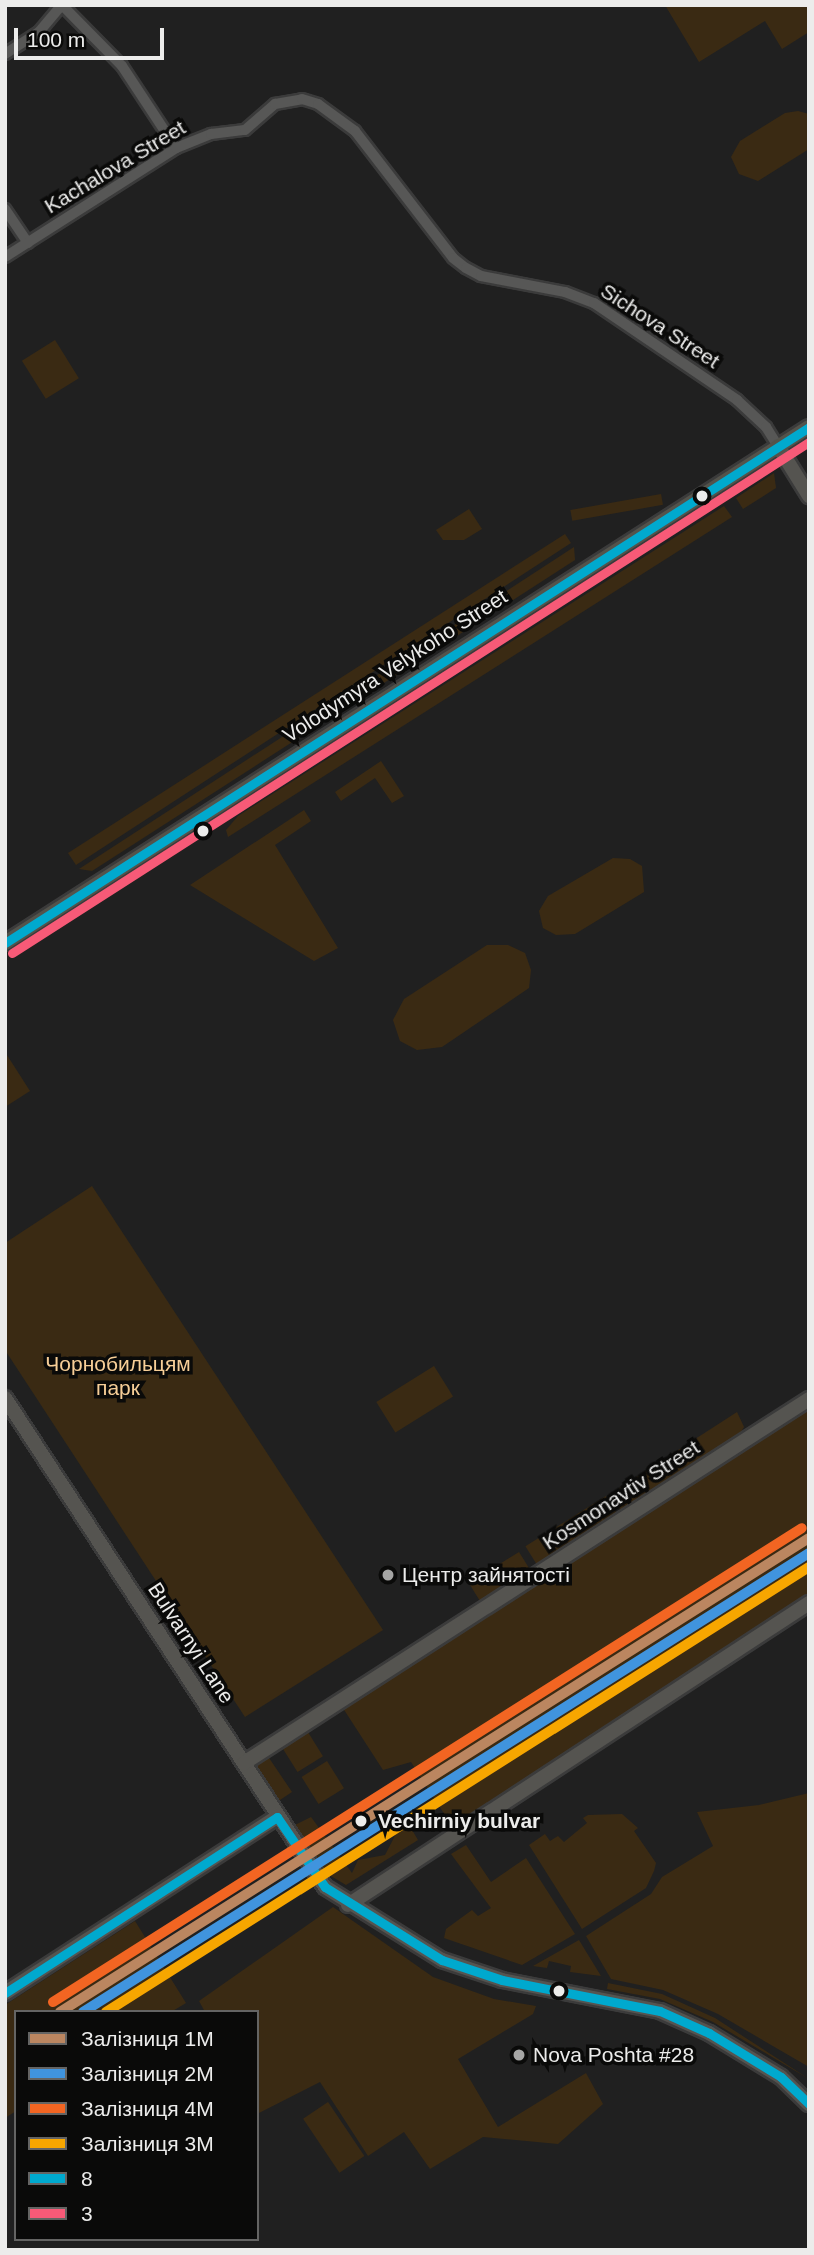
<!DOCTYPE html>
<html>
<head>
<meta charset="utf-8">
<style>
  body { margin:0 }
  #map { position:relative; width:814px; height:2255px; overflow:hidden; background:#202020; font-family:Arial,sans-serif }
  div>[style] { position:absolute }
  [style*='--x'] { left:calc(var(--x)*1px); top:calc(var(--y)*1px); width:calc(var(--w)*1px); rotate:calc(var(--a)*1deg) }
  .green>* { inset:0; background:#3a2a13; transform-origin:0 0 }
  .roads { filter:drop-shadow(2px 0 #3b3b3b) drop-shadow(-2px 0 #3b3b3b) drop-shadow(0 2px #3b3b3b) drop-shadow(0 -2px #3b3b3b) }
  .street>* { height:10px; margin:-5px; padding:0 5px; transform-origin:5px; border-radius:5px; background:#575756 }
  .secondary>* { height:14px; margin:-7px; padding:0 7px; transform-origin:7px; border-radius:7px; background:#555450 }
  .primary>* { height:14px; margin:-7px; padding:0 7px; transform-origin:7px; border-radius:7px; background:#54534b }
  .bus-1>* { height:9px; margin:-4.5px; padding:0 4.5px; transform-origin:4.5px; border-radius:4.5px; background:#00a9ce }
  .bus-2>* { height:9px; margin:-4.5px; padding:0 4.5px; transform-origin:4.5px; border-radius:4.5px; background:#f75a77 }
  .rail-1>* { height:10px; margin:-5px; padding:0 5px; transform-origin:5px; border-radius:5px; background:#bb8660 }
  .rail-2>* { height:10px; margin:-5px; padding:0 5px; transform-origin:5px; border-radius:5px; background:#4094de }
  .rail-3>* { height:10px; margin:-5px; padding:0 5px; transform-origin:5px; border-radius:5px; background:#f26522 }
  .rail-4>* { height:10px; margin:-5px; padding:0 5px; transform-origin:5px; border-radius:5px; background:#f7a600 }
  .dots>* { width:19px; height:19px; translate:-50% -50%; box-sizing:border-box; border:4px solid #0a0a09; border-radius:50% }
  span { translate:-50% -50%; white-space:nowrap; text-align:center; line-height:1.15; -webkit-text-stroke:7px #0a0a09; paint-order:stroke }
  .street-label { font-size:21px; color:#ececeb }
  .park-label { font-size:21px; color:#f7ce97 }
  .poi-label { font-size:21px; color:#ececeb }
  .left { translate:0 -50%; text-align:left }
  .stop-label { font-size:21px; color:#ececeb; font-weight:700 }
  .frame { position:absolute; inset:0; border:7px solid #ececeb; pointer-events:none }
  .legend { position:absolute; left:14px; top:2010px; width:245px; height:231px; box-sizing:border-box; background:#0a0a09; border:2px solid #646463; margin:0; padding:9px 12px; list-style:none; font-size:21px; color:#ececeb }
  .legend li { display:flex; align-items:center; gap:14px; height:35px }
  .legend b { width:35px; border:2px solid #646463 }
  .scale { position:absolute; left:14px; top:28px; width:150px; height:32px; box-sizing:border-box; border:4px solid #ececeb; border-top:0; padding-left:9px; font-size:21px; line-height:24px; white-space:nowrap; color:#ececeb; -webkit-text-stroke:5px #0a0a09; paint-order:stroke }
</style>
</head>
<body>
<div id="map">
  <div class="green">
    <div style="clip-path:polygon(665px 5px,809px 5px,809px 32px,782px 49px,765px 21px,699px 62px)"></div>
    <div style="clip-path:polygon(798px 111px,809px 114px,809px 149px,758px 181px,739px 174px,731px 157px,740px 141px,785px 113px)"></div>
    <div style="left:55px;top:340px;width:45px;height:39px;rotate:58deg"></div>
    <div style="clip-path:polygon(774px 473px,776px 488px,743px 509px,736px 498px)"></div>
    <div style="left:661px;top:494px;width:11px;height:92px;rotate:80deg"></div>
    <div style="clip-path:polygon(724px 506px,732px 517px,228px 837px,226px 830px,238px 816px)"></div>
    <div style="clip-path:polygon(469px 509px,482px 529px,464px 540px,443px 540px,436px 530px)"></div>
    <div style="clip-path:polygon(565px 534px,571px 543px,76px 865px,68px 853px)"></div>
    <div style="clip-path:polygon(574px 547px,575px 560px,92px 871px,79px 869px)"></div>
    <div style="clip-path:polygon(381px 761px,404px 796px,392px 803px,375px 778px,341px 801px,335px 792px)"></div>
    <div style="clip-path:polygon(304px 810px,311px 821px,275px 845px,338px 948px,314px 961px,190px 885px)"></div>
    <div style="clip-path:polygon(613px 858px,630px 859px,642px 866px,644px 892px,575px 934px,556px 935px,543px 928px,539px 911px,548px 896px)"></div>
    <div style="clip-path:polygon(487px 945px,508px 945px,525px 953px,531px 970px,529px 988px,442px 1047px,417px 1050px,400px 1041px,393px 1020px,404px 999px)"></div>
    <div style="clip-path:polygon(5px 1052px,30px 1091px,5px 1107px)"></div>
    <div style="clip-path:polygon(92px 1186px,383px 1630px,245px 1717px,5px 1350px,5px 1243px)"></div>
    <div style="left:434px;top:1366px;width:36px;height:68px;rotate:58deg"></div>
    <div style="clip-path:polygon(804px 1402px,809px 1410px,809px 1603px,457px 1834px,411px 1762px,383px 1770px,339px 1702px)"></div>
    <div style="clip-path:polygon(737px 1412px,744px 1427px,736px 1440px,622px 1512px,610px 1494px)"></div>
    <div style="left:606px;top:1496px;width:22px;height:95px;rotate:58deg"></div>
    <div style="left:519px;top:1552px;width:22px;height:59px;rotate:58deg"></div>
    <div style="left:306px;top:1729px;width:32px;height:30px;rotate:58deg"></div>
    <div style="clip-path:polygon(265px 1752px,292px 1792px,277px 1802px,257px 1767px)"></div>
    <div style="left:327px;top:1761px;width:32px;height:30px;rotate:58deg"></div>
    <div style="clip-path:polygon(809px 1793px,809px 2067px,718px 2014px,663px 1990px,611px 1979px,586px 1936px,651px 1894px,662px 1877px,713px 1846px,697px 1812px,759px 1805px)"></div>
    <div style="clip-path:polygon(622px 1814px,638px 1828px,634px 1831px,656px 1863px,654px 1871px,646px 1888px,582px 1929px,529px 1845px,545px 1834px,550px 1841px,558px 1836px,564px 1842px,587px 1823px,583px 1818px,588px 1815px)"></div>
    <div style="clip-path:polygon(311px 1817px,352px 1873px,358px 1860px,385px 1855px,399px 1828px,408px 1823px,418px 1840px,346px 1885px,324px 1872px,295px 1825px)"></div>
    <div style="clip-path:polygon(466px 1845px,491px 1882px,526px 1858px,575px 1934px,522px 1965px,444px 1938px,446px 1929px,472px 1910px,478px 1916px,491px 1908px,451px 1854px)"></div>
    <div style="clip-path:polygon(333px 1907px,433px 1977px,494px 1999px,536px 2006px,533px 2014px,458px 2059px,498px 2127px,586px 2073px,603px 2104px,558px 2144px,483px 2137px,430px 2169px,404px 2132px,368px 2156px,320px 2082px,257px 2114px,257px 2012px,205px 2012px,199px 2001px)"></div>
    <div style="clip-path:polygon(135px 1921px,186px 2003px,171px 2012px,16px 2012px,16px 2111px,5px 2118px,5px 2005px)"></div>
    <div style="clip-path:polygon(579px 1940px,601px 1976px,570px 1972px,571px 1966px,549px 1961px,547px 1968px,533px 1966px)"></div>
    <div style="clip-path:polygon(608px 1983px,662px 1994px,715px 2018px,809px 2079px,713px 2022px,660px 1999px,607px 1989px)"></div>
    <div style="left:328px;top:2102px;width:65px;height:30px;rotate:56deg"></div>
  </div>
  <div class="roads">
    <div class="street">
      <div style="--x:5;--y:54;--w:40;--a:-32.9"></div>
      <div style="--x:39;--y:32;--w:35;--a:-50"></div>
      <div style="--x:62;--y:5;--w:86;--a:45.5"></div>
      <div style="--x:122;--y:66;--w:98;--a:56.6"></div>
      <div style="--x:5;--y:209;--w:41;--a:55.9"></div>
      <div style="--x:5;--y:257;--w:203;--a:-32.5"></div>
      <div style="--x:176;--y:148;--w:38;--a:-22"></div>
      <div style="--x:211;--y:134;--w:34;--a:-7"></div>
      <div style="--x:245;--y:130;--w:40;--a:-41"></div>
      <div style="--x:275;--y:104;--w:27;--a:-10"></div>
      <div style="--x:302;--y:99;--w:17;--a:17"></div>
      <div style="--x:318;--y:104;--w:46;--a:36.1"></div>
      <div style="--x:355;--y:131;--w:160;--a:52.3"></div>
      <div style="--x:453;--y:258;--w:16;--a:38"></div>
      <div style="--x:466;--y:268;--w:17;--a:28"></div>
      <div style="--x:481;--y:276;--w:86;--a:10.8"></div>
      <div style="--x:565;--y:292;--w:31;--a:21"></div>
      <div style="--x:594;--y:303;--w:173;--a:34.1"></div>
      <div style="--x:737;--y:400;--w:40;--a:43"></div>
      <div style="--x:766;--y:427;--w:22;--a:58"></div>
    </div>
    <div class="secondary">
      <div style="--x:778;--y:446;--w:59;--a:58.2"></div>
      <div style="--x:5;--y:1398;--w:584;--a:56.8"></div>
      <div style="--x:325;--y:1887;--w:138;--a:32"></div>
      <div style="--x:442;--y:1960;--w:63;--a:18.4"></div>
      <div style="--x:502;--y:1980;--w:161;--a:11.1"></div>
      <div style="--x:660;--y:2011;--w:54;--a:24.2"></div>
      <div style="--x:709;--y:2033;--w:84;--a:31.4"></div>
      <div style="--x:781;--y:2077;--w:39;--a:44"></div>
      <div style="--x:244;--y:1763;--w:672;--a:-32.79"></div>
      <div style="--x:348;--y:1905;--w:551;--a:-33.23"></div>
      <div style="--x:5;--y:1993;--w:324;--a:-32.9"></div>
    </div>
    <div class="primary">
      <div style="--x:5;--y:943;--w:955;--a:-32.69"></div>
    </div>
  </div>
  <div class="bus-1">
    <div style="--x:5;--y:943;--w:955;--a:-32.69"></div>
    <div style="--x:277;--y:1817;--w:85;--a:55.6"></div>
    <div style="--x:325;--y:1887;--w:138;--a:32"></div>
    <div style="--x:442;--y:1960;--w:63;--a:18.4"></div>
    <div style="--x:502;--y:1980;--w:161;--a:11.1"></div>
    <div style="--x:660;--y:2011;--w:54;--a:24.2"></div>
    <div style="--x:709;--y:2033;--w:84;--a:31.4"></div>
    <div style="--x:781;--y:2077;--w:39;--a:44"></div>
    <div style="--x:5;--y:1993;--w:324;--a:-32.9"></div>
  </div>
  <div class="bus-2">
    <div style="--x:12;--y:953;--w:947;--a:-32.67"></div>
  </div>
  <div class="rail-1">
    <div style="--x:60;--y:2012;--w:886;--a:-32.33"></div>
  </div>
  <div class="rail-2">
    <div style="--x:83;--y:2012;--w:859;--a:-32.3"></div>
  </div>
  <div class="rail-3">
    <div style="--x:53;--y:2002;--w:886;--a:-32.33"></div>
  </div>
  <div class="rail-4">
    <div style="--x:106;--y:2012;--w:832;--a:-32.33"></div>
  </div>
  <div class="dots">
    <div style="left:702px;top:496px;background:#ececeb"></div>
    <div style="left:203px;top:831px;background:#ececeb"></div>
    <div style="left:388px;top:1575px;background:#a5a5a4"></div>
    <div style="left:361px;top:1821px;background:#ececeb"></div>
    <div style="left:559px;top:1991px;background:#ececeb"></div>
    <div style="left:519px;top:2055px;background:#a5a5a4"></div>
  </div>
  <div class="street-label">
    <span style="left:115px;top:167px;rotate:-31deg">Kachalova Street</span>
    <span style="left:660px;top:326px;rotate:33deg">Sichova Street</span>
    <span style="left:395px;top:666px;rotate:-33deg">Volodymyra Velykoho Street</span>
    <span style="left:621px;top:1495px;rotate:-33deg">Kosmonavtiv Street</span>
    <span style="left:191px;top:1643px;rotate:57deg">Bulvarnyi Lane</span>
  </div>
  <div class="park-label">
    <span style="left:118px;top:1376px">Чорнобильцям<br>парк</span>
  </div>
  <div class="poi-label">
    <span class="left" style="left:402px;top:1575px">Центр зайнятості</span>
    <span class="left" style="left:533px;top:2055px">Nova Poshta #28</span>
  </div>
  <div class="stop-label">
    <span class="left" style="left:378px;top:1821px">Vechirniy bulvar</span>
  </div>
  <div class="frame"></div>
  <ul class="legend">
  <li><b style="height:9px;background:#bb8660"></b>Залізниця 1М</li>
  <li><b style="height:9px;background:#4094de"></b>Залізниця 2М</li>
  <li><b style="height:9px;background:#f26522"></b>Залізниця 4М</li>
  <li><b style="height:9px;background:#f7a600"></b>Залізниця 3М</li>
  <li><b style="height:9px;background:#00a9ce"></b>8</li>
  <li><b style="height:9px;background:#f75a77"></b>3</li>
  </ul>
  <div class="scale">100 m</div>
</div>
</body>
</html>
